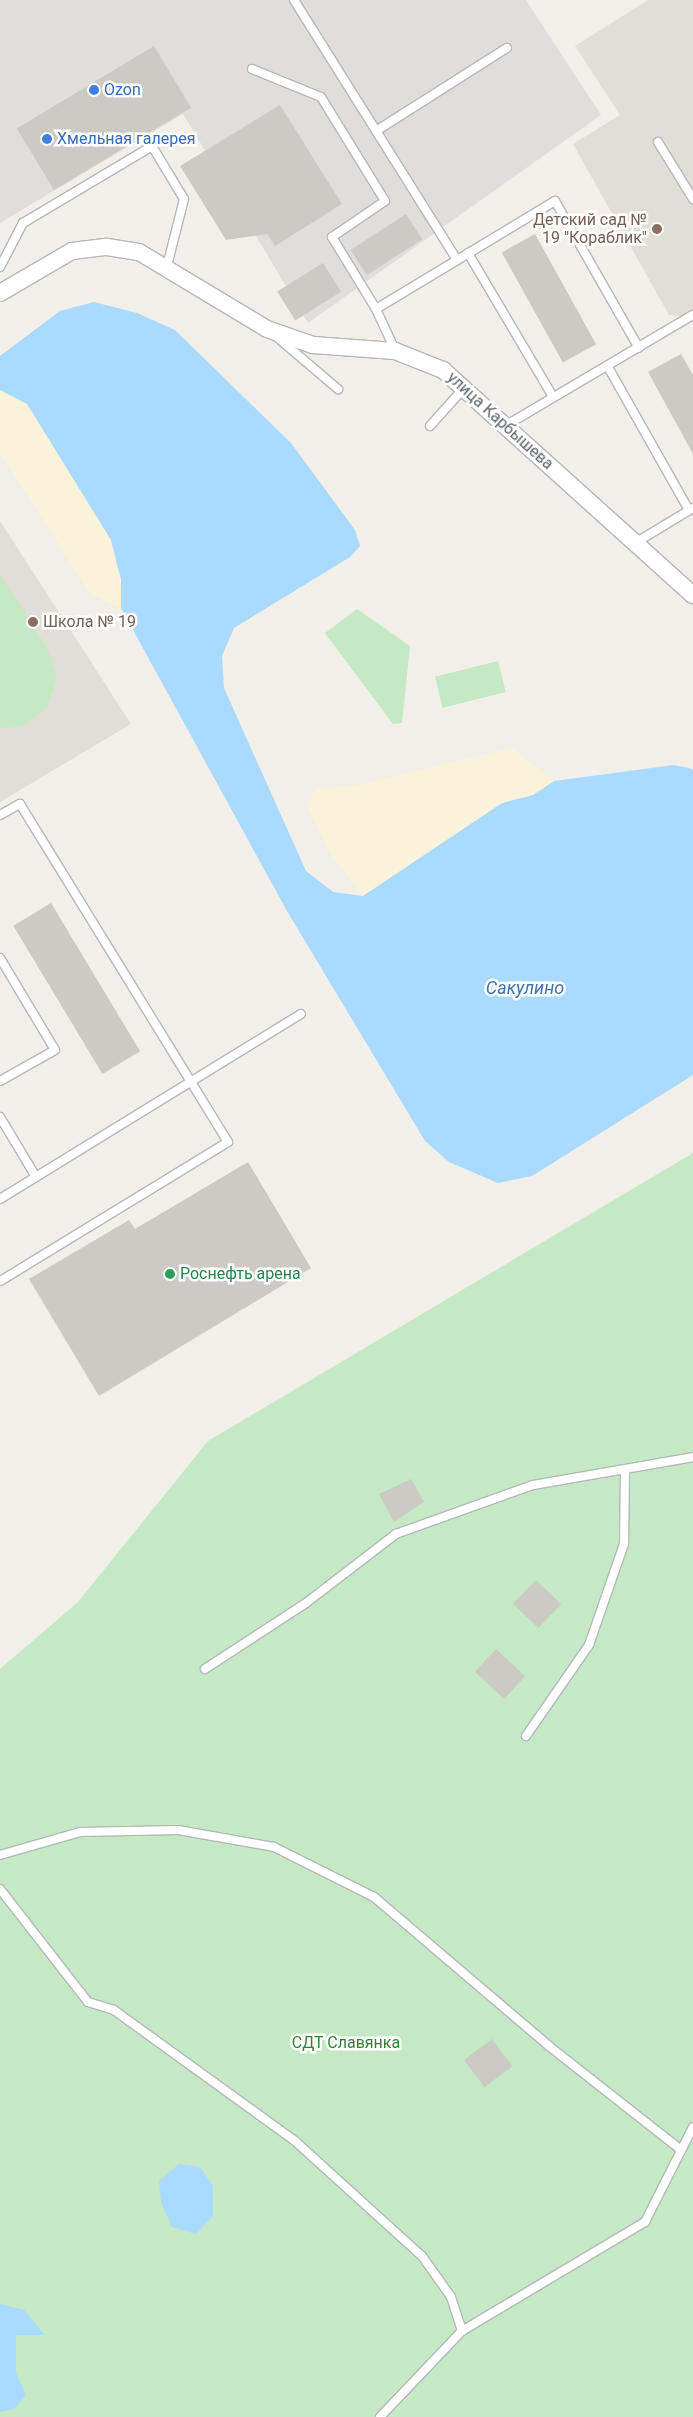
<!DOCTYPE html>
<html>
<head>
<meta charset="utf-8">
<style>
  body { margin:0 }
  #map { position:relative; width:693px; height:2417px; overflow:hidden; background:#f1efe8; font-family:Roboto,sans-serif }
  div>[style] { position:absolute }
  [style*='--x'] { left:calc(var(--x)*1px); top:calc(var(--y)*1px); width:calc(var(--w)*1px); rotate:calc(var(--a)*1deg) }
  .industrial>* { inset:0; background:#e0deda }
  .education>* { inset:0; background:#e1ded6 }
  .green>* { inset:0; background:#c5e8c5; transform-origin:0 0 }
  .sand>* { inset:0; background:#fbf3d9 }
  .water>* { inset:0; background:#aadaff }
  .building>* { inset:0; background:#cccac5; transform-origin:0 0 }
  .roads { filter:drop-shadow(1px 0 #b5b8bc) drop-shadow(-1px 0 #b5b8bc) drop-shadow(0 1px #b5b8bc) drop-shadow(0 -1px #b5b8bc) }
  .service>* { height:8px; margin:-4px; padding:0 4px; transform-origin:4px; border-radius:4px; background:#fff }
  .minor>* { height:16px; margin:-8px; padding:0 8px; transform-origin:8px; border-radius:8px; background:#fff }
  .dots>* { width:14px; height:14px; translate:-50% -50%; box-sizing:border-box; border:2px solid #fff; border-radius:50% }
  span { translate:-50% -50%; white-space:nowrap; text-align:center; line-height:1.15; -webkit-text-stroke:5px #fff; paint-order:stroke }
  .shop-label { font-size:16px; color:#366cbe }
  .left { translate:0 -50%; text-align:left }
  .education-label { font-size:16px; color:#785e54 }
  .right { translate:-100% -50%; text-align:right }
  .street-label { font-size:16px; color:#5f6368 }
  .leisure-label { font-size:16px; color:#27864d }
  .park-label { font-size:16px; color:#348238 }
  .water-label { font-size:18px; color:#4174aa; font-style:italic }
</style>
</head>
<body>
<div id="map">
  <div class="industrial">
    <div style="clip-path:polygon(0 0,526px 0,601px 115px,308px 323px,183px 114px,0 223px)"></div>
  </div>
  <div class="education">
    <div style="clip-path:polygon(648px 0,693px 0,693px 317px,669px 315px,573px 144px,620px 115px,575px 46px)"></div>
    <div style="clip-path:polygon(0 521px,131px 724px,0 802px)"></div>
  </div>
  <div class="green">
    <div style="clip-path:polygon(0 574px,48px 649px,57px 678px,47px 708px,22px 726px,6px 728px,0 727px)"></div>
    <div style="clip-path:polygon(357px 609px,410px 646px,402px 723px,393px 724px,325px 633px)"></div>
    <div style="left:498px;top:661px;width:32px;height:65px;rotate:76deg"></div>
    <div style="clip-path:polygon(693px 1153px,693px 2417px,0 2417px,0 1669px,78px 1602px,208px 1441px)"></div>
  </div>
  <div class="sand">
    <div style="clip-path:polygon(0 390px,27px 404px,111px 540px,121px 580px,121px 608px,91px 594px,0 453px)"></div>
    <div style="clip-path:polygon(512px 748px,554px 781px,533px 795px,502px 803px,363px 896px,331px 855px,307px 806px,316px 789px,358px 785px)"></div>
  </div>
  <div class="water">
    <div style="clip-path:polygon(94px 302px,137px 313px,175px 330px,291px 443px,355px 530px,360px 546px,350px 557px,234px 628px,222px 656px,224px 688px,306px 871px,333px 892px,363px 896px,502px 803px,533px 795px,554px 781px,674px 765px,693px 769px,693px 1075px,532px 1176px,498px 1183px,449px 1162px,425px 1141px,287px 911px,121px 608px,121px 580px,111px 540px,27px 404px,0 390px,0 356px,60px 311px)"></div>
    <div style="clip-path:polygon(179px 2164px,200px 2167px,213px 2186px,213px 2216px,196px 2234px,172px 2227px,161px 2202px,159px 2181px)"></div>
    <div style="clip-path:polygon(0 2304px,24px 2310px,45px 2335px,16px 2335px,16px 2373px,26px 2395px,14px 2409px,0 2412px)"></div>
  </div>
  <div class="building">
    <div style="left:154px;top:46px;width:72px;height:160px;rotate:59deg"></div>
    <div style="clip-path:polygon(280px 105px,342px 204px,275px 246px,267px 234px,226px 240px,180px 166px)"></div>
    <div style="left:406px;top:214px;width:30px;height:66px;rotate:57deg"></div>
    <div style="left:535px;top:234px;width:126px;height:38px;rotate:61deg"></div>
    <div style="left:323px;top:263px;width:34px;height:54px;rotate:58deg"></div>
    <div style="clip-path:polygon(681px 354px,693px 375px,693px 454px,648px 372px)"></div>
    <div style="left:51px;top:903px;width:173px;height:44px;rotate:59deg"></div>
    <div style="clip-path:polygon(248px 1162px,311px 1268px,99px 1396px,29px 1279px,129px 1220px,135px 1229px)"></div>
    <div style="clip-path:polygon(411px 1479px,424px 1502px,394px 1522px,379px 1494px)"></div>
    <div style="left:536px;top:1580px;width:35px;height:33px;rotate:44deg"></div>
    <div style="left:496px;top:1649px;width:40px;height:31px;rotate:43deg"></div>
    <div style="left:492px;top:2039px;width:34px;height:35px;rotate:53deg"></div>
  </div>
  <div class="roads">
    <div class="service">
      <div style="--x:294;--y:0;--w:307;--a:57.9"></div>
      <div style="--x:252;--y:69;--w:74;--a:22.1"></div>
      <div style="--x:321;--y:97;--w:122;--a:58.4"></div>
      <div style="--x:385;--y:201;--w:64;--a:145.8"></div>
      <div style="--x:332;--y:237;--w:84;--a:58.6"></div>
      <div style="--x:376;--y:131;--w:155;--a:-32.4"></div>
      <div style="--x:658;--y:142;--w:67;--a:58.4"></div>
      <div style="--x:468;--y:253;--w:167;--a:59.4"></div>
      <div style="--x:0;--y:267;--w:50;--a:-62.4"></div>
      <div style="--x:23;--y:223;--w:150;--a:-30.8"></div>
      <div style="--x:152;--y:146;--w:62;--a:58.9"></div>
      <div style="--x:184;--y:199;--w:69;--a:104.2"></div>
      <div style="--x:278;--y:338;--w:79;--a:40.4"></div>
      <div style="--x:395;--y:350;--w:45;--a:-114.9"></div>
      <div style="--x:376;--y:309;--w:209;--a:-31.1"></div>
      <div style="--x:555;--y:201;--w:169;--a:60.3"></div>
      <div style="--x:608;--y:367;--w:164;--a:60.5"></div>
      <div style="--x:430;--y:426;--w:51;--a:-48.2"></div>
      <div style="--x:505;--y:426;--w:218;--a:-30.6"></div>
      <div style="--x:635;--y:543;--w:68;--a:-31.1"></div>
      <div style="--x:0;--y:815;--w:23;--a:-29"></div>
      <div style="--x:20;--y:804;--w:397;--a:58.4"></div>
      <div style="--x:228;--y:1142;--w:267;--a:148.6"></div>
      <div style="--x:0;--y:958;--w:107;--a:59.1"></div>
      <div style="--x:55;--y:1050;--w:63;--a:150.6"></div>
      <div style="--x:0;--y:1117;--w:70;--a:59"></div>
      <div style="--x:0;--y:1199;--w:353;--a:-31.6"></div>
      <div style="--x:205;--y:1669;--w:121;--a:-33.2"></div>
      <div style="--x:306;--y:1603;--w:113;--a:-37.5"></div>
      <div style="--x:396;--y:1534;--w:145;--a:-19.7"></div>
      <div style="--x:533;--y:1485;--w:162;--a:-9.9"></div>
      <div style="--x:526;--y:1736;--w:111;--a:-55.3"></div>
      <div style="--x:589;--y:1645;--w:107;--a:-70.9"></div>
      <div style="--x:624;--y:1544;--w:75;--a:-89.2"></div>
      <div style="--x:0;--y:1855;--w:83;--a:-16"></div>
      <div style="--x:80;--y:1832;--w:98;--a:-1.2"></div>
      <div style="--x:178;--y:1830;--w:97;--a:10"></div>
      <div style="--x:274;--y:1847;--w:112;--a:26.6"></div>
      <div style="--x:374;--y:1897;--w:230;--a:40.4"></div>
      <div style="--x:549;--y:2046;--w:168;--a:38.2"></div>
      <div style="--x:0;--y:1889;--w:143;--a:52.1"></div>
      <div style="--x:88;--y:2002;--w:27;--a:17"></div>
      <div style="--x:114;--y:2010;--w:223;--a:35.9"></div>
      <div style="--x:295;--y:2141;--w:171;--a:42.2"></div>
      <div style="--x:422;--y:2256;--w:50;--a:54.7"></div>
      <div style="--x:451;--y:2297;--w:36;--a:72"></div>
      <div style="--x:380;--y:2417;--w:119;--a:-46.4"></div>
      <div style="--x:462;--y:2331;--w:213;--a:-30.8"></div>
      <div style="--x:645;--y:2222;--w:106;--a:-63.2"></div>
    </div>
    <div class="minor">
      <div style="--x:0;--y:293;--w:83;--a:-30.3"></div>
      <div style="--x:72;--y:251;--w:35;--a:-7"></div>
      <div style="--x:107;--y:247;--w:32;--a:9"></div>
      <div style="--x:139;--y:252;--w:149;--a:31"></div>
      <div style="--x:267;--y:329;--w:49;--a:19.2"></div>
      <div style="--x:313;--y:345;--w:82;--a:4.2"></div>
      <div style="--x:395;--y:351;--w:52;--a:21.6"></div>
      <div style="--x:443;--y:370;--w:336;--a:42"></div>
    </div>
  </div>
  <div class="dots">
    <div style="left:94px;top:90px;background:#3f7fe0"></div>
    <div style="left:47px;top:139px;background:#3f7fe0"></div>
    <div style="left:657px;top:229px;background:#8d6e63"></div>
    <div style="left:33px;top:622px;background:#8d6e63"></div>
    <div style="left:170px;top:1274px;background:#2e9e5b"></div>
  </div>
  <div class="shop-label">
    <span class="left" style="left:104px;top:90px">Ozon</span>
    <span class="left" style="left:57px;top:139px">Хмельная галерея</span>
  </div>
  <div class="education-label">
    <span class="right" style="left:647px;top:229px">Детский сад №<br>19 "Кораблик"</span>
    <span class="left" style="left:43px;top:622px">Школа № 19</span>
  </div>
  <div class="street-label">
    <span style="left:500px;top:421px;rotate:42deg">улица Карбышева</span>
  </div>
  <div class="leisure-label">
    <span class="left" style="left:180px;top:1274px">Роснефть арена</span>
  </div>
  <div class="park-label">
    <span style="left:346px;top:2043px">СДТ Славянка</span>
  </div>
  <div class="water-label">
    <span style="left:525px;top:988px">Сакулино</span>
  </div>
</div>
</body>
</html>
